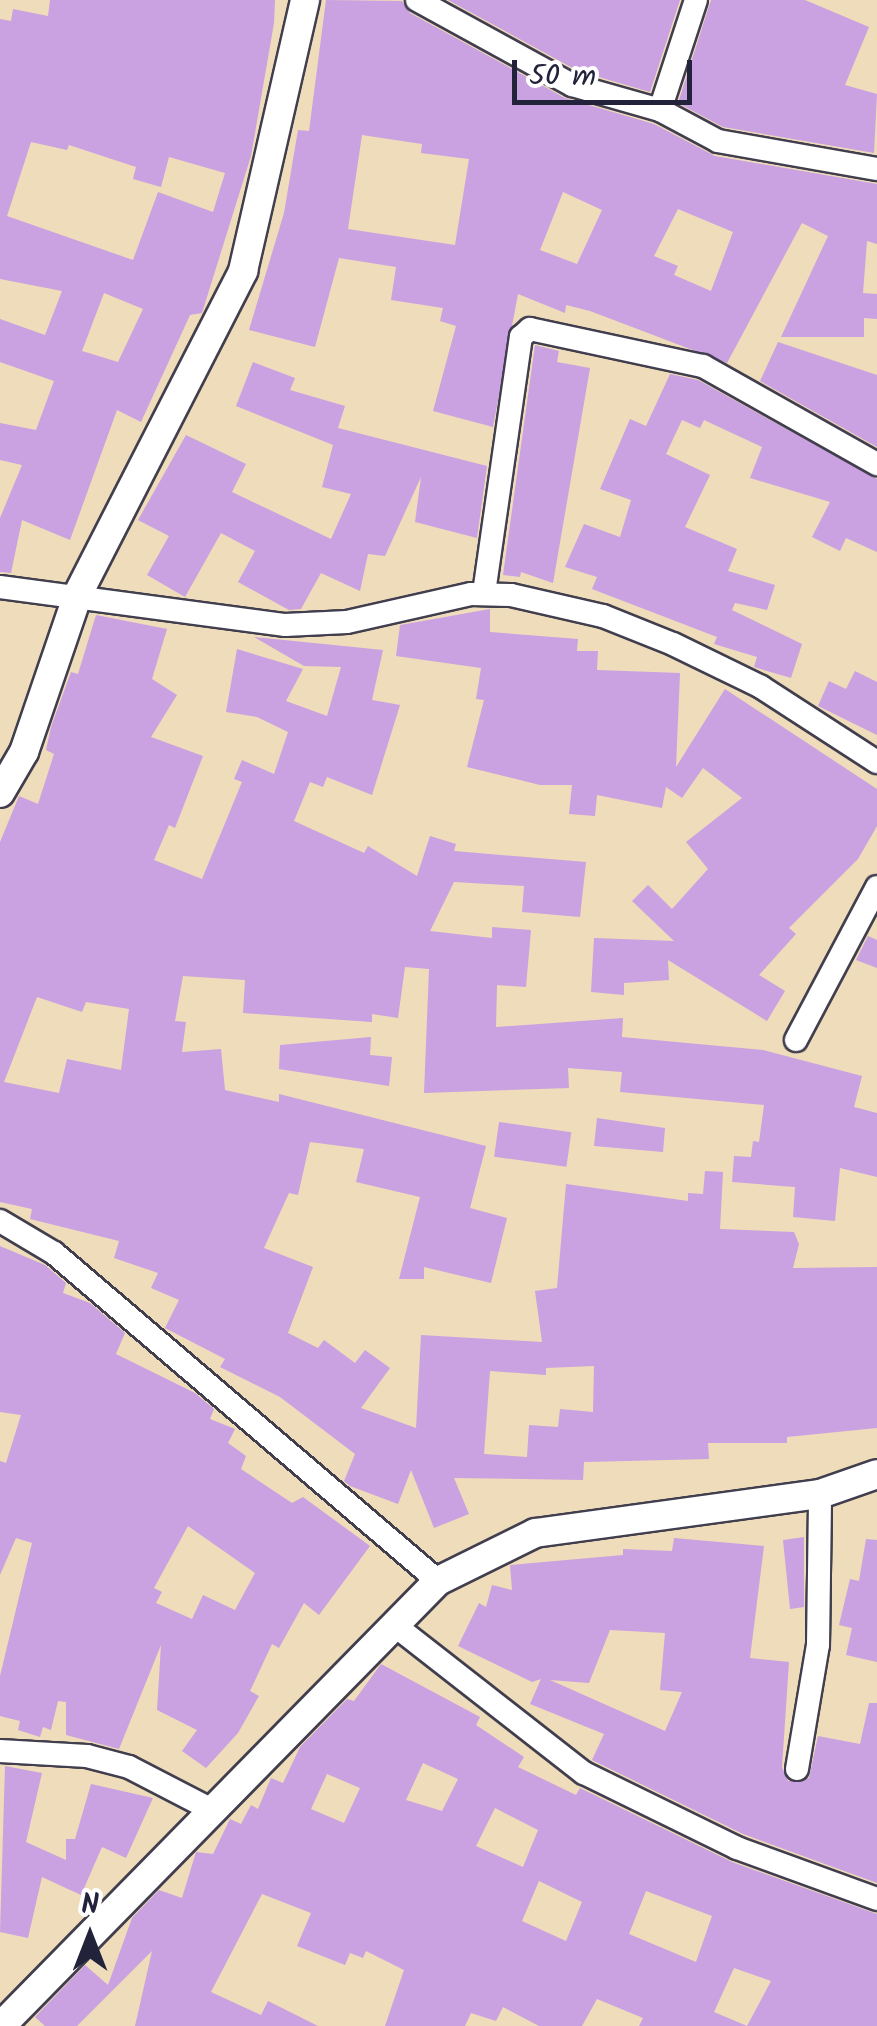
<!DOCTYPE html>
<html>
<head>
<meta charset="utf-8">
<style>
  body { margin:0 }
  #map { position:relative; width:877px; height:2026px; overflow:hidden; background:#eedcba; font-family:Kalam,sans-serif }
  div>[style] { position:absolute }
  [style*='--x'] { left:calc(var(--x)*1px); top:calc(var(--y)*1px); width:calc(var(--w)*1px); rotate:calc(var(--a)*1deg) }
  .building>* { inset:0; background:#caa1e1; transform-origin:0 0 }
  .roads { filter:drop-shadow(2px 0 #413e4e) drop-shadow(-2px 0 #413e4e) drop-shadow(0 2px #413e4e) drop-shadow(0 -2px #413e4e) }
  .minor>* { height:22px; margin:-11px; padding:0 11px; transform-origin:11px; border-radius:11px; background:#fff }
  .tertiary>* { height:28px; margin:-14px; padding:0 14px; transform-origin:14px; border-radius:14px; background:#fff }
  span { translate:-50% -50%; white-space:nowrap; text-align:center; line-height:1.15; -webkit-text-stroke:9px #fff; paint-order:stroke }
  .north { position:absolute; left:40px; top:1886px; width:100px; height:100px; -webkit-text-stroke:8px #fff; paint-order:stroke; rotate:0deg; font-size:28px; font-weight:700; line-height:40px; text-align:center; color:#22223b }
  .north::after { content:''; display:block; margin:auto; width:35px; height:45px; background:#22223b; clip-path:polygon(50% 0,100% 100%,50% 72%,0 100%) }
  .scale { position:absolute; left:512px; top:60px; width:180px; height:45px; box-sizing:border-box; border:5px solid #22223b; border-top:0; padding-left:12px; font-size:30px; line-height:35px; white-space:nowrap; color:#22223b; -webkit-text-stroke:8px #fff; paint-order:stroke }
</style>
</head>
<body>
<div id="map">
  <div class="building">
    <div style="clip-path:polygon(evenodd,50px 0,275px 0,274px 23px,251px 156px,202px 313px,190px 315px,141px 422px,117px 410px,70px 540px,22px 520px,11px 573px,0 572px,0 518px,22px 465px,0 460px,0 423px,36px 430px,54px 381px,0 362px,0 319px,45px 335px,62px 291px,0 279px,0 19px,11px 21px,13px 9px,48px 16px,50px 0,31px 142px,67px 150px,69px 145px,136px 167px,133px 179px,161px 187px,169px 157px,225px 173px,213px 212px,158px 192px,133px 260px,7px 216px,31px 142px,50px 0,104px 293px,143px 309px,118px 362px,82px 351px,104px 293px)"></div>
    <div style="clip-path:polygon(evenodd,326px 0,402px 1px,410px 13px,565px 98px,654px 124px,715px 156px,877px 184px,877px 244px,867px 241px,863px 293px,877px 294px,877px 319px,864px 318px,864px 337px,781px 337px,828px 236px,802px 223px,727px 363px,590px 311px,566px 305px,565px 313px,518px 294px,493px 427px,433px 411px,456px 326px,440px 321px,443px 308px,391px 300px,396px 267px,339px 258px,315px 347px,249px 330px,284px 213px,298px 130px,309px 131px,326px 0,362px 135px,422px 144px,421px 153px,469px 159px,455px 245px,348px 229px,362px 135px,326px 0,563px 192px,602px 210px,577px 264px,540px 250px,563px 192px,326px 0,678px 209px,733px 232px,711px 291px,674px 275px,678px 266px,654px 256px,678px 209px)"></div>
    <div style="clip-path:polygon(448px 0,680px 0,650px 92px,578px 71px)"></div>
    <div style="clip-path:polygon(711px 0,805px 0,869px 27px,845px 85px,877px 94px,874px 153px,723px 127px,678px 103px)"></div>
    <div style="clip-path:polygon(778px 342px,877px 375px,877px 447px,760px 381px)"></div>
    <div style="clip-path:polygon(535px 345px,559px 351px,557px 362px,590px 368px,553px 583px,521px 572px,520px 577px,503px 575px)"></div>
    <div style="clip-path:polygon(253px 362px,295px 378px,290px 390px,345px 406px,338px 428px,487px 466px,477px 538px,415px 522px,421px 477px,385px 556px,368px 554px,360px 591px,321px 573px,301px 609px,289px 610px,238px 582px,255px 551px,221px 533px,185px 597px,147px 575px,169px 536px,138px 520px,186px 435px,246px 464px,232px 492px,331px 539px,351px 494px,322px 487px,333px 445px,236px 406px)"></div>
    <div style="clip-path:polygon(670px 374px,698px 380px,877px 479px,877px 552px,846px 538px,840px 551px,812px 537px,830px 502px,750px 478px,762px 447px,704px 420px,700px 428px,682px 420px,666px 454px,710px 475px,685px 527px,737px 549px,728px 571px,775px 585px,767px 610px,735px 603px,732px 610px,802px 644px,791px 678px,754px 667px,757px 657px,714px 644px,717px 637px,592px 589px,597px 577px,565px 567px,584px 524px,620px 537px,631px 500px,600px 489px,630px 419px,646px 426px)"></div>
    <div style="clip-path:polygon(490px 609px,490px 632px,578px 639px,577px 651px,598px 651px,597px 670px,680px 673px,676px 767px,725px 689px,877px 789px,877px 826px,858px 859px,789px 928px,796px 934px,759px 975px,785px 991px,767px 1021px,668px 960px,669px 980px,624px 983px,624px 995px,591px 992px,594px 938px,674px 941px,632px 901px,648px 885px,672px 909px,708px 869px,686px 842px,742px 798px,703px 768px,682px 798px,666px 787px,662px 808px,597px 795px,595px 816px,569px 814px,572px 785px,540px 785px,467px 767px,484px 700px,476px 699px,481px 668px,396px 656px,400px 625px)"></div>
    <div style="clip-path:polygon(evenodd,96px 615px,167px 629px,152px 679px,177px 695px,151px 737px,203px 756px,175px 828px,169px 825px,154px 860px,202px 879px,242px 782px,234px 779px,242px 760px,274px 774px,288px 732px,257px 717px,226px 712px,237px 649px,303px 669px,286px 701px,327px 716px,341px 667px,304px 666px,254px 637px,383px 650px,372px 700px,400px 705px,372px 795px,327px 777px,323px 787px,310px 782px,294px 821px,364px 853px,368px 846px,417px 876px,430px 836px,456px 844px,454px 851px,586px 862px,580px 917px,522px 912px,524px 886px,454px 882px,430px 931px,492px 938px,492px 927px,531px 930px,526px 987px,497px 985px,496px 1027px,623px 1018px,622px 1037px,763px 1050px,862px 1076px,854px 1107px,877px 1113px,877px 1177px,840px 1168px,835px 1221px,793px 1217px,795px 1187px,732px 1182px,734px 1156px,751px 1157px,753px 1141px,759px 1142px,764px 1105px,620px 1092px,622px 1072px,568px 1068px,569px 1088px,424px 1093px,429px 969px,405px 967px,398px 1018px,372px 1014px,372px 1022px,243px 1013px,245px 980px,183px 976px,175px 1021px,186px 1022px,182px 1052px,221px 1049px,225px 1090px,279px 1102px,279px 1094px,486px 1146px,470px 1208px,507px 1218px,491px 1283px,424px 1267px,424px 1279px,399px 1279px,420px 1197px,356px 1182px,364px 1149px,310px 1142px,298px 1195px,289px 1193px,264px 1248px,313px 1267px,288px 1333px,318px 1348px,324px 1340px,355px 1363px,365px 1350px,390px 1368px,361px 1408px,416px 1428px,421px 1335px,542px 1342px,535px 1291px,557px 1288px,566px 1184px,688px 1201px,688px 1193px,703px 1194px,705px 1171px,723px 1172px,720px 1229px,794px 1232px,799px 1244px,793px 1268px,877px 1267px,877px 1428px,787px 1437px,787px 1443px,708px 1443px,709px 1459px,584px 1462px,583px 1480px,454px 1478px,469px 1514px,434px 1528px,411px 1470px,398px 1504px,350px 1486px,344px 1481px,355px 1454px,280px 1397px,220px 1367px,225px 1359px,165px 1328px,179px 1300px,151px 1288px,158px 1273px,114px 1258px,119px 1241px,30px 1219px,32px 1209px,0 1202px,0 842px,19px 796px,38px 804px,54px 754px,46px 750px,51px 727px,71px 672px,78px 674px,96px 615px,37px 997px,82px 1012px,86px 1002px,129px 1009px,121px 1070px,67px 1059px,59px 1093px,4px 1082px,37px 997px,96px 615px,594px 1366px,593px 1412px,560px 1409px,558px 1427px,529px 1425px,527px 1457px,484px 1454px,490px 1371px,546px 1375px,546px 1368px,594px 1366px)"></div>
    <div style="clip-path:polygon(855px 671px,877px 682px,877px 735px,818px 706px,829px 681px,846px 689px)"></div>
    <div style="clip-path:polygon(868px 936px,877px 940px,877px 968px,856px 960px)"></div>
    <div style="clip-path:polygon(371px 1037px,370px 1055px,392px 1057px,389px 1086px,279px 1069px,280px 1045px)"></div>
    <div style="clip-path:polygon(597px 1118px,665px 1128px,663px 1152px,594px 1146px)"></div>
    <div style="left:499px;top:1122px;width:73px;height:35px;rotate:8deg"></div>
    <div style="clip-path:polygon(evenodd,0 1246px,45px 1265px,66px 1283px,63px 1293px,90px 1303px,125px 1333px,116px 1354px,195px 1393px,214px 1409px,210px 1419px,235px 1429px,228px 1443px,246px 1456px,241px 1469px,292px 1503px,303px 1497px,370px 1546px,319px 1615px,304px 1603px,279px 1648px,272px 1644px,250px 1691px,259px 1696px,238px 1733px,206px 1768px,182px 1751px,197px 1730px,157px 1710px,161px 1645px,119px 1749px,66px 1735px,66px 1702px,58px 1701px,51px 1730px,43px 1727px,40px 1737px,18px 1730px,20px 1721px,0 1716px,0 1676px,32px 1543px,16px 1538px,0 1575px,0 1461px,6px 1463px,21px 1415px,0 1412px,0 1246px,188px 1526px,255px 1573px,235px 1610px,203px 1595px,192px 1619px,156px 1603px,162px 1592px,154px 1588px,188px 1526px)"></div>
    <div style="clip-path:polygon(804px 1537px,804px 1607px,790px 1609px,783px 1540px)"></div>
    <div style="clip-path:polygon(evenodd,674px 1538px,764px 1546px,750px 1658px,789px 1662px,782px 1767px,788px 1781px,809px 1778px,818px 1736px,860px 1744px,869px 1703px,877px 1703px,877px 1883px,743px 1834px,592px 1760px,604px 1734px,530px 1704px,541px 1679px,532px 1682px,458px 1646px,479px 1603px,486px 1607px,492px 1585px,512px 1590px,510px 1565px,623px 1555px,623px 1549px,672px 1551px,674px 1538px,610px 1630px,665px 1633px,660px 1690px,682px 1692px,665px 1731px,550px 1680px,589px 1683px,610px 1630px)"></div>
    <div style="clip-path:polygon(866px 1539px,877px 1540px,877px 1662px,846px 1655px,852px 1628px,839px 1625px,850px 1579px,859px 1581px)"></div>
    <div style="clip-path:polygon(evenodd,381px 1664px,480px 1717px,476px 1725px,524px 1757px,518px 1767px,576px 1795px,580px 1788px,732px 1862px,877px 1914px,877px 2026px,747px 2026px,771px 1981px,734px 1968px,714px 2012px,747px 2026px,639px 2026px,643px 2018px,597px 1999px,582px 2026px,539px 2026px,503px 2007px,496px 2021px,471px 2013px,465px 2026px,385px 2026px,404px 1970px,366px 1951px,363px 1958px,350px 1953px,345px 1965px,297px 1946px,311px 1913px,262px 1894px,211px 1992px,261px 2015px,268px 2001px,318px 2026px,135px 2026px,152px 1951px,77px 2026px,45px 2026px,35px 2017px,85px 1965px,108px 1985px,132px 1918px,159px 1890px,182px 1898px,196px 1852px,213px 1854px,230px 1819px,241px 1824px,251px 1805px,258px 1809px,271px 1778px,283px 1783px,300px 1747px,347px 1699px,354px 1701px,381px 1664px,423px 1763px,458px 1779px,442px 1811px,406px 1800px,423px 1763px,381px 1664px,327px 1774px,360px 1788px,344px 1823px,311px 1809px,327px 1774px,381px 1664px,495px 1808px,538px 1830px,523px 1867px,476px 1846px,495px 1808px,381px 1664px,539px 1881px,582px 1902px,566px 1941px,522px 1921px,539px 1881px,381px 1664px,646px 1891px,712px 1916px,696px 1962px,629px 1934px,646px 1891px)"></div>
    <div style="clip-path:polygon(5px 1766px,42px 1773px,26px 1842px,66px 1860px,66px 1839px,75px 1839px,91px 1784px,153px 1798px,126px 1858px,102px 1847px,81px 1895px,42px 1877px,28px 1938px,0 1932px)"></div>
  </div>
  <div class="roads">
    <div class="minor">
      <div style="--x:417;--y:0;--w:177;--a:28.7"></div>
      <div style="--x:572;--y:85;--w:91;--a:15.9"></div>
      <div style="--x:660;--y:110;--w:66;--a:28.1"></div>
      <div style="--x:718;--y:141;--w:161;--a:10"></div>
      <div style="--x:660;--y:110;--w:116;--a:-71.9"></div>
      <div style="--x:0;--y:587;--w:288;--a:7.6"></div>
      <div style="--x:285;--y:625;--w:62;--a:-2.8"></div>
      <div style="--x:347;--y:622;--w:127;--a:-12.7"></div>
      <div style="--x:471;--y:594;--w:40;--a:1.4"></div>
      <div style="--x:511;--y:595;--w:94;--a:12.9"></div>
      <div style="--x:603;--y:616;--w:75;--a:21.8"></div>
      <div style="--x:673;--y:644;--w:98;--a:26"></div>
      <div style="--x:761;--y:687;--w:138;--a:32.9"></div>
      <div style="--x:484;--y:593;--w:259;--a:-81.8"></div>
      <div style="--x:521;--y:337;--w:12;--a:-42"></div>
      <div style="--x:530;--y:329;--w:177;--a:12.1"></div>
      <div style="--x:703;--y:366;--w:200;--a:29.4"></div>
      <div style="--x:796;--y:1040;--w:173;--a:-62.1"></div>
      <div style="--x:0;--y:1221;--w:63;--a:30.7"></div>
      <div style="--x:54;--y:1253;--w:505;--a:40.5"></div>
      <div style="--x:393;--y:1624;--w:242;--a:38"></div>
      <div style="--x:584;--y:1773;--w:170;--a:26.1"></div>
      <div style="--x:737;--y:1848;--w:149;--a:20"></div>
      <div style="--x:0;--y:1751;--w:87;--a:3.3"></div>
      <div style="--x:87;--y:1756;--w:43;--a:14.7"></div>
      <div style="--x:129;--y:1767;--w:93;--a:27.4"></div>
      <div style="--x:797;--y:1769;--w:126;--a:-80.4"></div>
      <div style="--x:818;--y:1645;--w:151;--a:-89.2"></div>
    </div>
    <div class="tertiary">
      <div style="--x:0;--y:793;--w:48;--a:-59.7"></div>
      <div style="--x:24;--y:752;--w:167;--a:-71.1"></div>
      <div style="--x:78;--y:594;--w:363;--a:-62.9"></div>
      <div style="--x:243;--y:271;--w:278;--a:-77.1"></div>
      <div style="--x:1;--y:2026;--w:624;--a:-45.52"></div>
      <div style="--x:438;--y:1581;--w:108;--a:-26.3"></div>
      <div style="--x:535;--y:1533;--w:288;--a:-7.8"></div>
      <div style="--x:820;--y:1494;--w:60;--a:-19.3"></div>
    </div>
  </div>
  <div class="north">N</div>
  <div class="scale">50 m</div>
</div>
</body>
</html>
